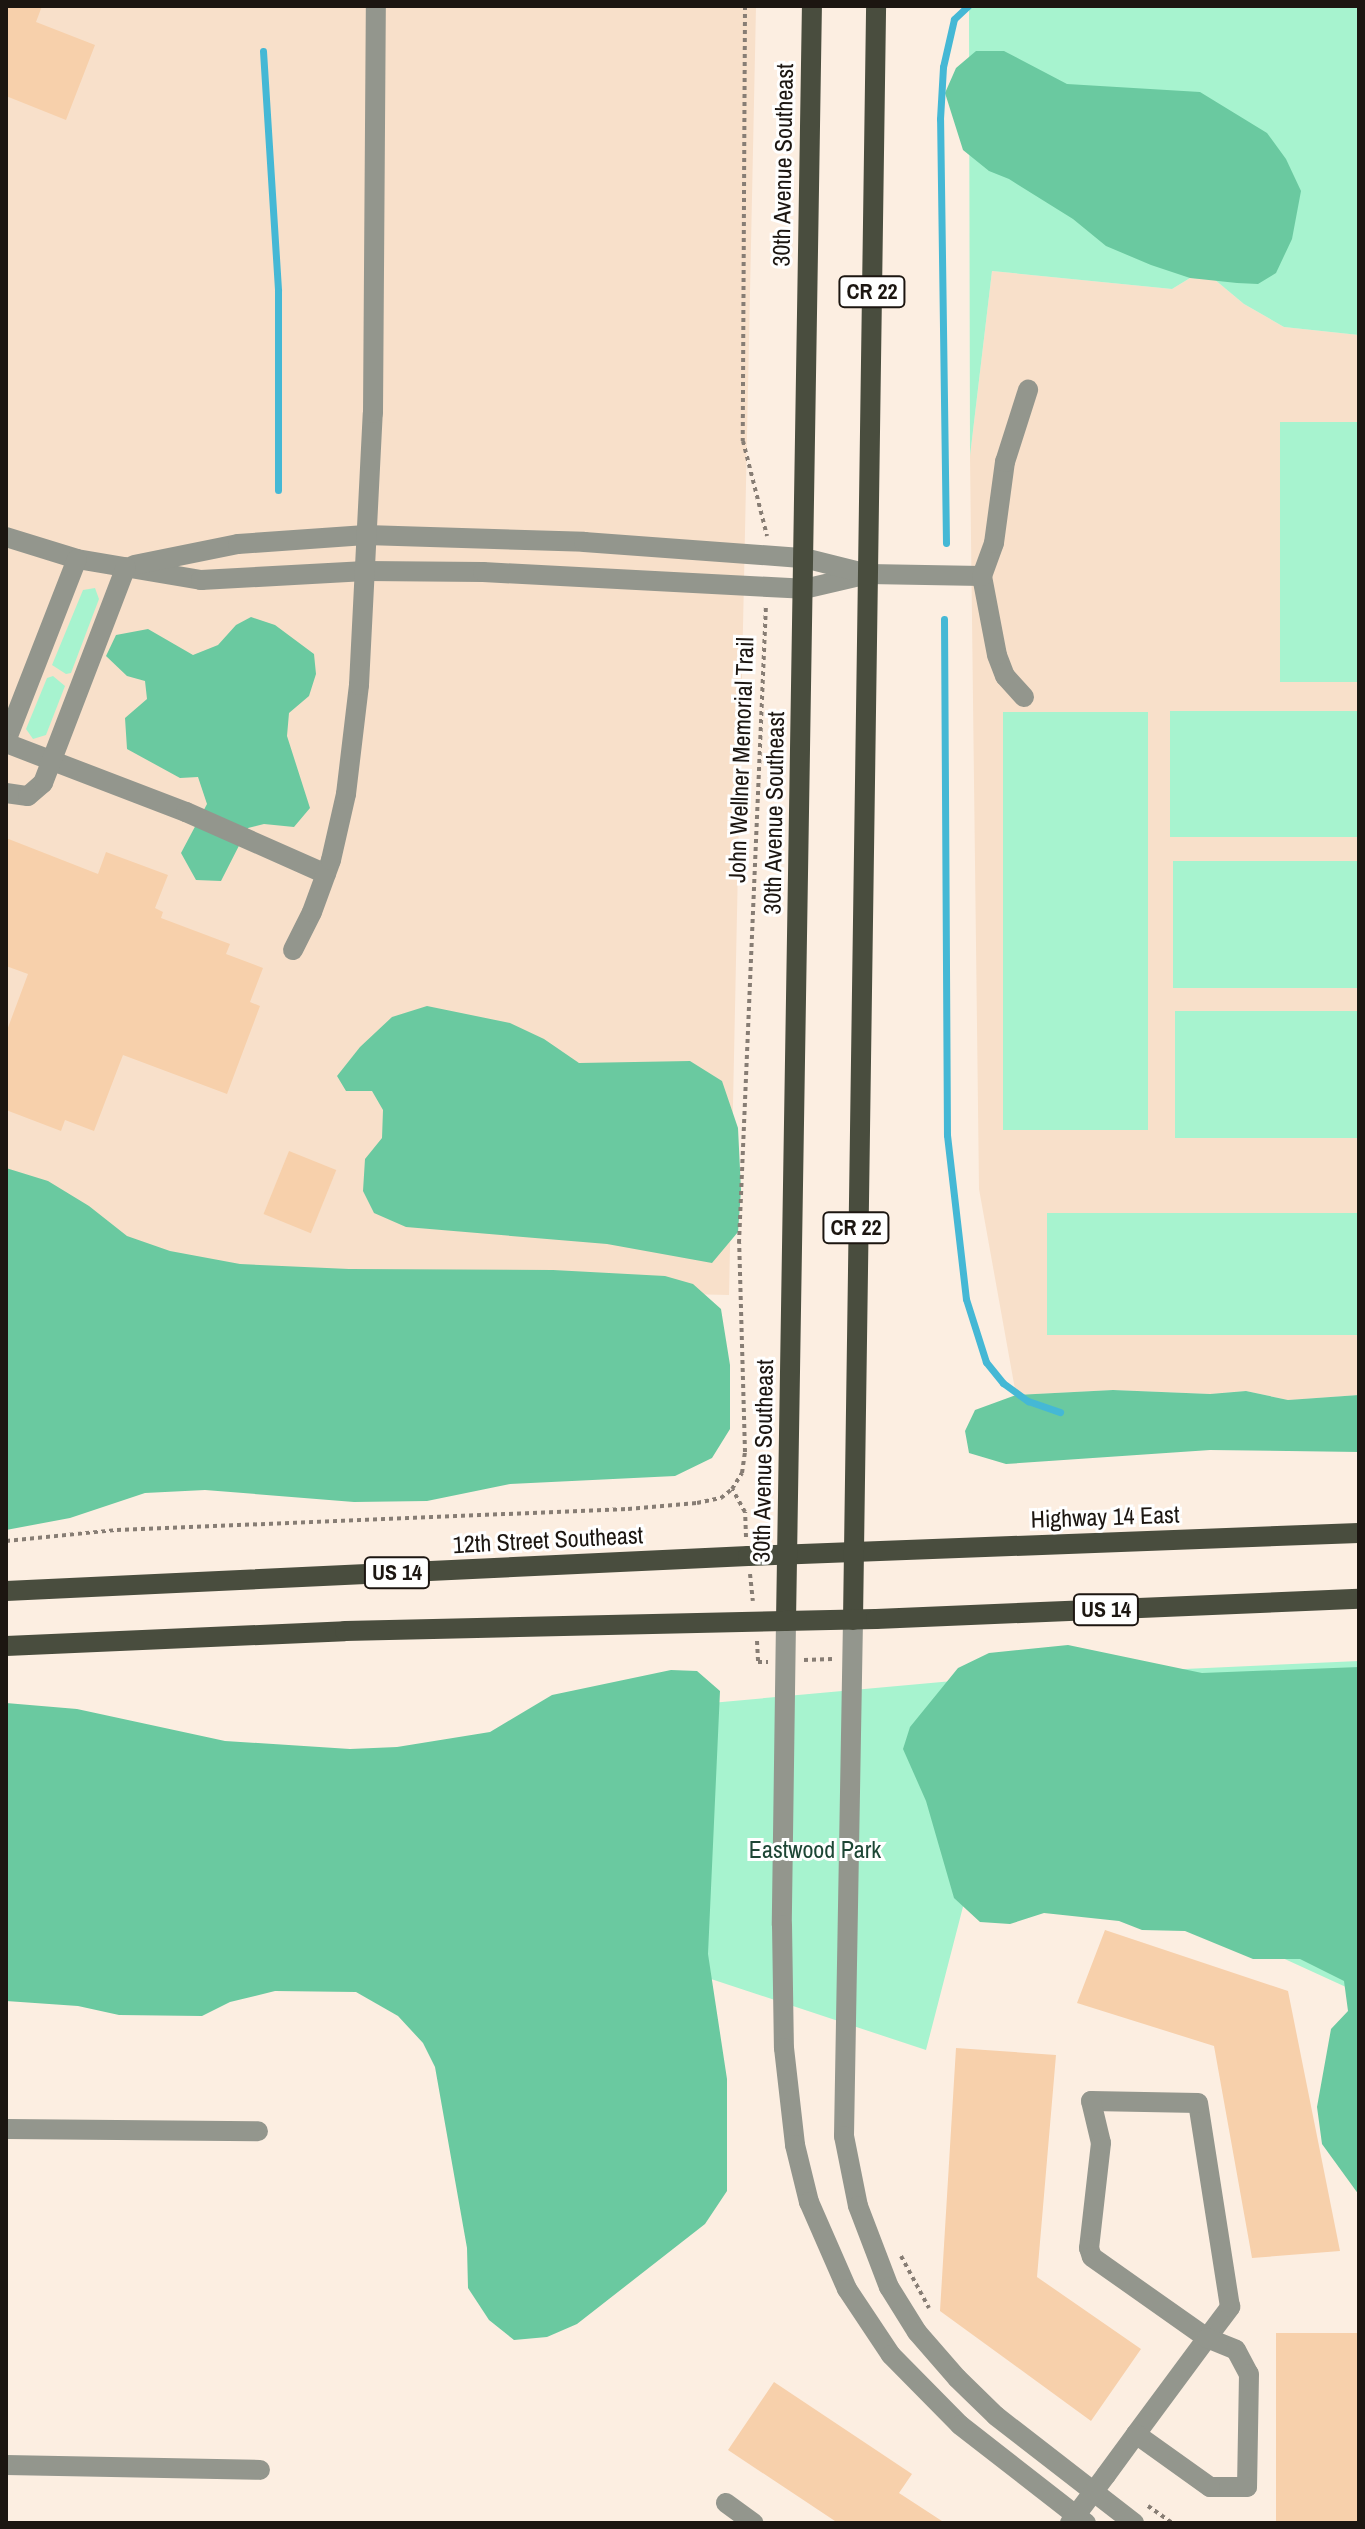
<!DOCTYPE html>
<html>
<head>
<meta charset="utf-8">
<style>
  body { margin:0 }
  #map { position:relative; width:1365px; height:2529px; overflow:hidden; background:#fceee1; font-family:"Archivo Narrow",sans-serif }
  div>[style] { position:absolute }
  [style*='--x'] { left:calc(var(--x)*1px); top:calc(var(--y)*1px); width:calc(var(--w)*1px); rotate:calc(var(--a)*1deg) }
  .built>* { inset:0; background:#f8e0ca }
  .green>* { inset:0; background:#a7f3cf; transform-origin:0 0 }
  .forest>* { inset:0; background:#6ac9a0 }
  .stream>* { height:7px; margin:-3.5px; padding:0 3.5px; transform-origin:3.5px; border-radius:3.5px; background:#45b8d5 }
  .building>* { inset:0; background:#f7d0ab; transform-origin:0 0 }
  .path>* { height:4px; margin-top:-2px; transform-origin:0; background:repeating-linear-gradient(90deg,#877d74 0 4px,transparent 0 8px) }
  .minor>* { height:20px; margin:-10px; padding:0 10px; transform-origin:10px; border-radius:10px; background:#93968d }
  .major>* { height:20px; margin:-10px; padding:0 10px; transform-origin:10px; border-radius:10px; background:#494d3e }
  span { translate:-50% -50%; white-space:nowrap; text-align:center; line-height:1.15; -webkit-text-stroke:6px #fff; paint-order:stroke }
  .shield-label span { padding:2px 6px; background:#fff; border:2px solid; border-radius:6px; -webkit-text-stroke-width:0 }
  .shield-label { font-size:22px; color:#1c1611; font-weight:700 }
  .street-label { font-size:24px; color:#1c1611 }
  .park-label { font-size:24px; color:#1d4635 }
  .frame { position:absolute; inset:0; border:8px solid #1c1611; pointer-events:none }
</style>
</head>
<body>
<div id="map">
  <div class="built">
    <div style="clip-path:polygon(6px 6px,756px 6px,729px 1295px,205px 1283px,6px 1205px)"></div>
    <div style="clip-path:polygon(992px 271px,1172px 289px,1190px 278px,1214px 279px,1244px 304px,1284px 327px,1359px 335px,1359px 1395px,1288px 1400px,1246px 1391px,1210px 1394px,1113px 1390px,1016px 1395px,979px 1189px,970px 456px)"></div>
  </div>
  <div class="green">
    <div style="clip-path:polygon(969px 6px,1359px 6px,1359px 335px,1284px 327px,1244px 304px,1214px 279px,1190px 278px,1172px 289px,992px 271px,970px 456px)"></div>
    <div style="left:1280px;top:422px;width:79px;height:260px"></div>
    <div style="clip-path:polygon(95px 588px,99px 599px,71px 673px,66px 674px,52px 665px,83px 590px)"></div>
    <div style="clip-path:polygon(53px 676px,65px 686px,46px 735px,33px 739px,26px 729px,47px 678px)"></div>
    <div style="left:1359px;top:711px;width:126px;height:189px;rotate:90deg"></div>
    <div style="left:1148px;top:712px;width:418px;height:145px;rotate:90deg"></div>
    <div style="left:1359px;top:861px;width:127px;height:186px;rotate:90deg"></div>
    <div style="left:1359px;top:1011px;width:127px;height:184px;rotate:90deg"></div>
    <div style="left:1359px;top:1213px;width:122px;height:312px;rotate:90deg"></div>
    <div style="clip-path:polygon(1359px 1661px,1359px 1993px,1169px 1906px,965px 1899px,926px 2050px,708px 1978px,6px 1781px,453px 1765px,711px 1703px,986px 1678px)"></div>
  </div>
  <div class="forest">
    <div style="clip-path:polygon(976px 51px,1004px 51px,1067px 84px,1200px 92px,1267px 133px,1286px 159px,1301px 191px,1292px 239px,1276px 273px,1258px 284px,1237px 283px,1190px 278px,1151px 265px,1106px 246px,1073px 219px,1009px 179px,989px 171px,963px 150px,945px 93px,956px 68px)"></div>
    <div style="clip-path:polygon(251px 617px,275px 625px,314px 654px,316px 674px,309px 696px,289px 713px,287px 736px,310px 808px,294px 827px,264px 824px,248px 828px,221px 881px,196px 880px,181px 853px,207px 804px,198px 777px,180px 778px,127px 749px,125px 718px,147px 699px,145px 681px,127px 676px,106px 656px,116px 635px,148px 629px,193px 655px,218px 645px,236px 625px)"></div>
    <div style="clip-path:polygon(427px 1006px,510px 1023px,544px 1039px,579px 1063px,690px 1061px,722px 1081px,738px 1128px,741px 1190px,738px 1232px,712px 1263px,607px 1244px,406px 1227px,374px 1213px,363px 1191px,365px 1159px,382px 1138px,383px 1110px,372px 1091px,346px 1091px,337px 1076px,360px 1047px,392px 1017px)"></div>
    <div style="clip-path:polygon(6px 1168px,48px 1181px,89px 1206px,127px 1236px,170px 1251px,240px 1264px,349px 1269px,553px 1270px,665px 1276px,693px 1284px,721px 1309px,730px 1365px,730px 1429px,712px 1458px,675px 1476px,510px 1484px,427px 1501px,354px 1502px,205px 1490px,145px 1493px,70px 1518px,6px 1530px)"></div>
    <div style="clip-path:polygon(1113px 1390px,1210px 1394px,1246px 1391px,1288px 1400px,1359px 1395px,1359px 1452px,1210px 1450px,1006px 1464px,969px 1453px,965px 1431px,975px 1410px,1016px 1395px)"></div>
    <div style="clip-path:polygon(1068px 1645px,1202px 1673px,1359px 1667px,1359px 2195px,1322px 2144px,1317px 2107px,1331px 2029px,1348px 2011px,1344px 1981px,1300px 1959px,1253px 1959px,1185px 1931px,1142px 1930px,1119px 1921px,1044px 1913px,1010px 1924px,980px 1922px,954px 1898px,926px 1801px,903px 1749px,910px 1727px,958px 1668px,989px 1653px)"></div>
    <div style="clip-path:polygon(671px 1670px,697px 1671px,720px 1691px,708px 1954px,727px 2079px,727px 2191px,705px 2224px,577px 2324px,547px 2337px,514px 2340px,489px 2320px,468px 2288px,467px 2248px,435px 2067px,423px 2043px,398px 2016px,356px 1992px,275px 1991px,230px 2002px,202px 2016px,119px 2015px,78px 2006px,6px 2001px,6px 1703px,77px 1709px,225px 1741px,350px 1749px,397px 1747px,490px 1732px,552px 1695px)"></div>
  </div>
  <div class="stream">
    <div style="--x:263;--y:51;--w:240;--a:86.4"></div>
    <div style="--x:278;--y:291;--w:199;--a:90"></div>
    <div style="--x:946;--y:543;--w:424;--a:-90.8"></div>
    <div style="--x:940;--y:119;--w:52;--a:-86.7"></div>
    <div style="--x:943;--y:67;--w:49;--a:-77.1"></div>
    <div style="--x:954;--y:19;--w:19;--a:-43"></div>
    <div style="--x:944;--y:619;--w:516;--a:89.67"></div>
    <div style="--x:947;--y:1135;--w:165;--a:83.4"></div>
    <div style="--x:966;--y:1299;--w:66;--a:72.4"></div>
    <div style="--x:986;--y:1362;--w:27;--a:51"></div>
    <div style="--x:1003;--y:1383;--w:31;--a:36"></div>
    <div style="--x:1028;--y:1401;--w:34;--a:19"></div>
  </div>
  <div class="building">
    <div style="clip-path:polygon(6px 6px,42px 6px,36px 22px,95px 45px,66px 120px,6px 96px)"></div>
    <div style="clip-path:polygon(6px 838px,98px 874px,106px 852px,168px 875px,155px 908px,163px 912px,161px 918px,230px 944px,226px 954px,263px 968px,250px 1002px,260px 1006px,227px 1094px,123px 1055px,94px 1131px,65px 1120px,61px 1131px,6px 1110px,6px 1033px,28px 974px,6px 966px)"></div>
    <div style="left:289px;top:1151px;width:51px;height:68px;rotate:22deg"></div>
    <div style="clip-path:polygon(1105px 1930px,1288px 1991px,1340px 2251px,1252px 2258px,1214px 2046px,1077px 2003px)"></div>
    <div style="clip-path:polygon(956px 2048px,1056px 2055px,1037px 2277px,1141px 2349px,1091px 2421px,940px 2311px)"></div>
    <div style="left:1276px;top:2333px;width:83px;height:190px"></div>
    <div style="clip-path:polygon(774px 2382px,912px 2474px,899px 2493px,945px 2523px,838px 2523px,728px 2450px)"></div>
  </div>
  <div class="path">
    <div style="--x:745;--y:6;--w:435;--a:90.3"></div>
    <div style="--x:743;--y:441;--w:98;--a:75.8"></div>
    <div style="--x:746;--y:1537;--w:25;--a:-92"></div>
    <div style="--x:745;--y:1512;--w:26;--a:-119"></div>
    <div style="--x:732;--y:1489;--w:19;--a:-58"></div>
    <div style="--x:742;--y:1473;--w:21;--a:-82"></div>
    <div style="--x:745;--y:1452;--w:209;--a:-91.6"></div>
    <div style="--x:739;--y:1243;--w:639;--a:-87.58"></div>
    <div style="--x:6;--y:1541;--w:112;--a:-5.7"></div>
    <div style="--x:117;--y:1530;--w:511;--a:-2.35"></div>
    <div style="--x:628;--y:1509;--w:69;--a:-5"></div>
    <div style="--x:697;--y:1503;--w:25;--a:-12"></div>
    <div style="--x:721;--y:1498;--w:14;--a:-39"></div>
    <div style="--x:750;--y:1574;--w:27;--a:84"></div>
    <div style="--x:757;--y:1641;--w:21;--a:87"></div>
    <div style="--x:758;--y:1662;--w:10;--a:0"></div>
    <div style="--x:804;--y:1660;--w:28;--a:-2"></div>
    <div style="--x:901;--y:2256;--w:59;--a:61.7"></div>
    <div style="--x:1148;--y:2506;--w:29;--a:35"></div>
  </div>
  <div class="minor">
    <div style="--x:6;--y:537;--w:74;--a:17.2"></div>
    <div style="--x:77;--y:559;--w:126;--a:9.6"></div>
    <div style="--x:201;--y:580;--w:165;--a:-3.1"></div>
    <div style="--x:366;--y:571;--w:117;--a:0.5"></div>
    <div style="--x:483;--y:572;--w:321;--a:3"></div>
    <div style="--x:804;--y:589;--w:66;--a:-13.2"></div>
    <div style="--x:134;--y:565;--w:106;--a:-11.4"></div>
    <div style="--x:238;--y:544;--w:128;--a:-4"></div>
    <div style="--x:366;--y:535;--w:218;--a:1.8"></div>
    <div style="--x:584;--y:542;--w:221;--a:4.2"></div>
    <div style="--x:804;--y:558;--w:66;--a:14"></div>
    <div style="--x:868;--y:574;--w:114;--a:1"></div>
    <div style="--x:1024;--y:697;--w:28;--a:-132"></div>
    <div style="--x:1005;--y:676;--w:22;--a:-111"></div>
    <div style="--x:997;--y:655;--w:80;--a:-100.8"></div>
    <div style="--x:982;--y:576;--w:35;--a:-70"></div>
    <div style="--x:994;--y:543;--w:82;--a:-82.3"></div>
    <div style="--x:1005;--y:462;--w:76;--a:-72.3"></div>
    <div style="--x:6;--y:741;--w:195;--a:-68.7"></div>
    <div style="--x:6;--y:743;--w:193;--a:21"></div>
    <div style="--x:186;--y:812;--w:153;--a:23.9"></div>
    <div style="--x:6;--y:793;--w:22;--a:8"></div>
    <div style="--x:28;--y:796;--w:20;--a:-41"></div>
    <div style="--x:43;--y:783;--w:231;--a:-69"></div>
    <div style="--x:293;--y:950;--w:42;--a:-63.4"></div>
    <div style="--x:312;--y:912;--w:55;--a:-69.9"></div>
    <div style="--x:331;--y:860;--w:68;--a:-77.2"></div>
    <div style="--x:346;--y:794;--w:110;--a:-83.2"></div>
    <div style="--x:359;--y:685;--w:272;--a:-87.1"></div>
    <div style="--x:373;--y:413;--w:407;--a:-89.6"></div>
    <div style="--x:853;--y:1620;--w:516;--a:91"></div>
    <div style="--x:844;--y:2136;--w:71;--a:78.7"></div>
    <div style="--x:858;--y:2206;--w:87;--a:69.1"></div>
    <div style="--x:889;--y:2287;--w:53;--a:58.1"></div>
    <div style="--x:917;--y:2332;--w:61;--a:49"></div>
    <div style="--x:957;--y:2378;--w:54;--a:44.3"></div>
    <div style="--x:996;--y:2416;--w:175;--a:37.8"></div>
    <div style="--x:786;--y:1621;--w:304;--a:90.8"></div>
    <div style="--x:782;--y:1925;--w:123;--a:89.1"></div>
    <div style="--x:784;--y:2048;--w:98;--a:83.5"></div>
    <div style="--x:795;--y:2145;--w:59;--a:76.2"></div>
    <div style="--x:809;--y:2202;--w:95;--a:66.4"></div>
    <div style="--x:847;--y:2289;--w:79;--a:56.3"></div>
    <div style="--x:891;--y:2355;--w:98;--a:45.4"></div>
    <div style="--x:960;--y:2425;--w:160;--a:37.9"></div>
    <div style="--x:6;--y:2129;--w:252;--a:0.5"></div>
    <div style="--x:6;--y:2465;--w:254;--a:1.1"></div>
    <div style="--x:726;--y:2503;--w:34;--a:36"></div>
    <div style="--x:1070;--y:2523;--w:60;--a:-53.1"></div>
    <div style="--x:1106;--y:2475;--w:51;--a:-53.8"></div>
    <div style="--x:1136;--y:2434;--w:119;--a:-53.5"></div>
    <div style="--x:1207;--y:2338;--w:39;--a:-53"></div>
    <div style="--x:1230;--y:2307;--w:206;--a:-98.9"></div>
    <div style="--x:1198;--y:2103;--w:107;--a:-178.9"></div>
    <div style="--x:1091;--y:2101;--w:43;--a:76.6"></div>
    <div style="--x:1101;--y:2143;--w:106;--a:96.5"></div>
    <div style="--x:1089;--y:2248;--w:9;--a:72"></div>
    <div style="--x:1092;--y:2257;--w:141;--a:35.2"></div>
    <div style="--x:1207;--y:2338;--w:31;--a:22"></div>
    <div style="--x:1236;--y:2350;--w:27;--a:62"></div>
    <div style="--x:1249;--y:2374;--w:113;--a:91"></div>
    <div style="--x:1247;--y:2487;--w:37;--a:180"></div>
    <div style="--x:1210;--y:2487;--w:91;--a:-144.4"></div>
  </div>
  <div class="major">
    <div style="--x:6;--y:1591;--w:743;--a:-2.7"></div>
    <div style="--x:748;--y:1556;--w:611;--a:-2.16"></div>
    <div style="--x:853;--y:1620;--w:1614;--a:-89.18"></div>
    <div style="--x:786;--y:1621;--w:1615;--a:-89.08"></div>
    <div style="--x:6;--y:1646;--w:339;--a:-2.5"></div>
    <div style="--x:345;--y:1631;--w:531;--a:-1.29"></div>
    <div style="--x:876;--y:1619;--w:483;--a:-2.4"></div>
  </div>
  <div class="shield-label">
    <span style="left:872px;top:292px">CR 22</span>
    <span style="left:856px;top:1228px">CR 22</span>
    <span style="left:397px;top:1573px">US 14</span>
    <span style="left:1106px;top:1610px">US 14</span>
  </div>
  <div class="street-label">
    <span style="left:783px;top:165px;rotate:-89deg">30th Avenue Southeast</span>
    <span style="left:741px;top:760px;rotate:-88deg">John Wellner Memorial Trail</span>
    <span style="left:774px;top:813px;rotate:-89deg">30th Avenue Southeast</span>
    <span style="left:763px;top:1461px;rotate:-89deg">30th Avenue Southeast</span>
    <span style="left:1105px;top:1517px;rotate:-2deg">Highway 14 East</span>
    <span style="left:548px;top:1540px;rotate:-3deg">12th Street Southeast</span>
  </div>
  <div class="park-label">
    <span style="left:815px;top:1850px">Eastwood Park</span>
  </div>
  <div class="frame"></div>
</div>
</body>
</html>
